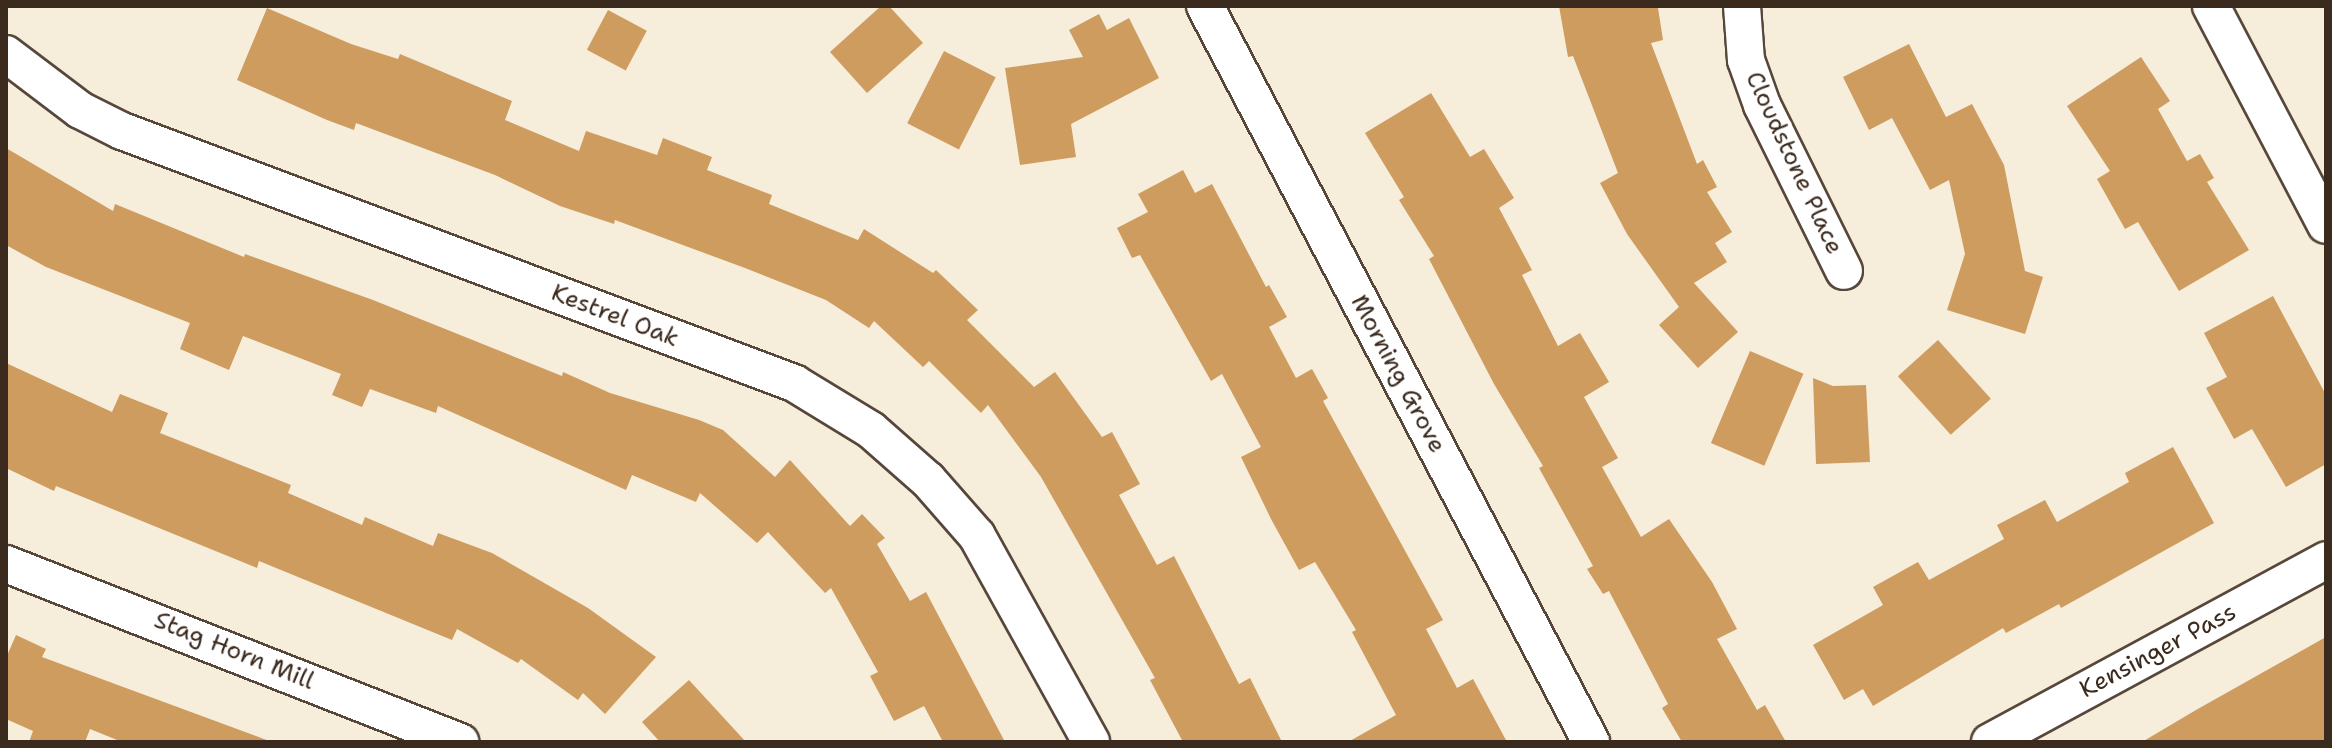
<!DOCTYPE html>
<html>
<head>
<meta charset="utf-8">
<style>
  body { margin:0 }
  #map { position:relative; width:2332px; height:748px; overflow:hidden; background:#f6eddb; font-family:"Shantell Sans",sans-serif }
  div>[style] { position:absolute }
  [style*='--x'] { left:calc(var(--x)*1px); top:calc(var(--y)*1px); width:calc(var(--w)*1px); rotate:calc(var(--a)*1deg) }
  .building>* { inset:0; background:#ce9c5f; transform-origin:0 0 }
  .roads { filter:drop-shadow(2px 0 #57473a) drop-shadow(-2px 0 #57473a) drop-shadow(0 2px #57473a) drop-shadow(0 -2px #57473a) }
  .minor>* { height:36px; margin:-18px; padding:0 18px; transform-origin:18px; border-radius:18px; background:#fff }
  span { translate:-50% -50%; white-space:nowrap; text-align:center; line-height:1.15; -webkit-text-stroke:7px #fff; paint-order:stroke }
  .street-label { font-size:24px; color:#3b2a1e }
  .frame { position:absolute; inset:0; border:8px solid #3b2a1e; pointer-events:none }
</style>
</head>
<body>
<div id="map">
  <div class="building">
    <div style="clip-path:polygon(881px 6px,889px 6px,923px 43px,867px 93px,830px 52px)"></div>
    <div style="clip-path:polygon(1559px 6px,1658px 8px,1663px 40px,1651px 43px,1697px 164px,1703px 160px,1717px 187px,1707px 192px,1732px 232px,1715px 243px,1727px 262px,1694px 283px,1738px 332px,1698px 368px,1659px 325px,1679px 307px,1627px 234px,1600px 183px,1618px 173px,1573px 56px,1568px 57px)"></div>
    <div style="clip-path:polygon(267px 8px,351px 44px,398px 59px,400px 54px,512px 101px,505px 120px,579px 151px,586px 131px,657px 155px,663px 138px,712px 157px,707px 170px,772px 195px,769px 204px,858px 240px,864px 229px,933px 273px,936px 270px,978px 310px,967px 320px,1034px 387px,1055px 372px,1102px 437px,1112px 432px,1140px 484px,1119px 495px,1157px 565px,1174px 556px,1239px 684px,1250px 678px,1282px 742px,1183px 742px,1150px 680px,1155px 678px,1041px 477px,988px 405px,981px 413px,929px 361px,923px 367px,874px 321px,869px 328px,826px 300px,745px 268px,615px 220px,614px 224px,560px 206px,495px 175px,356px 123px,354px 130px,327px 120px,237px 80px)"></div>
    <div style="left:608px;top:10px;width:44px;height:45px;rotate:28deg"></div>
    <div style="clip-path:polygon(1099px 14px,1107px 30px,1129px 18px,1159px 78px,1071px 124px,1076px 157px,1020px 165px,1005px 68px,1083px 57px,1069px 30px)"></div>
    <div style="clip-path:polygon(1909px 44px,1946px 117px,1972px 104px,2004px 165px,2025px 271px,2043px 277px,2025px 334px,1947px 310px,1965px 254px,1949px 180px,1930px 190px,1892px 118px,1869px 130px,1843px 77px)"></div>
    <div style="left:944px;top:51px;width:58px;height:81px;rotate:27deg"></div>
    <div style="clip-path:polygon(2141px 57px,2170px 101px,2158px 109px,2187px 161px,2200px 154px,2214px 178px,2207px 182px,2249px 250px,2179px 291px,2138px 222px,2125px 229px,2097px 179px,2110px 171px,2067px 106px)"></div>
    <div style="clip-path:polygon(1431px 93px,1470px 157px,1484px 149px,1514px 198px,1499px 208px,1532px 270px,1522px 275px,1558px 346px,1580px 333px,1609px 382px,1584px 397px,1618px 458px,1602px 467px,1641px 537px,1669px 519px,1712px 582px,1737px 629px,1717px 639px,1757px 710px,1765px 705px,1786px 742px,1682px 742px,1662px 708px,1668px 704px,1609px 591px,1603px 594px,1587px 569px,1593px 566px,1539px 468px,1543px 466px,1494px 384px,1429px 259px,1434px 256px,1399px 200px,1404px 197px,1365px 133px)"></div>
    <div style="clip-path:polygon(6px 148px,113px 211px,115px 204px,244px 257px,245px 254px,373px 300px,562px 376px,563px 372px,610px 393px,699px 420px,723px 430px,775px 477px,790px 460px,850px 526px,862px 514px,885px 538px,877px 544px,910px 601px,926px 592px,1005px 742px,943px 742px,924px 706px,894px 721px,870px 676px,878px 672px,831px 588px,825px 593px,768px 532px,757px 543px,700px 493px,696px 502px,632px 475px,626px 490px,438px 406px,436px 413px,370px 389px,362px 407px,332px 395px,341px 374px,243px 336px,229px 370px,180px 349px,190px 323px,46px 267px,6px 245px)"></div>
    <div style="clip-path:polygon(1183px 170px,1195px 193px,1212px 184px,1266px 287px,1269px 285px,1287px 317px,1269px 327px,1296px 378px,1312px 369px,1328px 398px,1323px 401px,1443px 620px,1426px 629px,1457px 688px,1473px 679px,1507px 742px,1348px 742px,1396px 715px,1352px 632px,1356px 630px,1315px 562px,1299px 570px,1271px 519px,1241px 457px,1261px 447px,1222px 374px,1211px 381px,1140px 255px,1132px 258px,1117px 228px,1148px 212px,1138px 194px)"></div>
    <div style="clip-path:polygon(2273px 296px,2326px 395px,2326px 464px,2286px 487px,2252px 429px,2234px 439px,2206px 388px,2227px 377px,2204px 333px)"></div>
    <div style="left:1938px;top:340px;width:79px;height:54px;rotate:48deg"></div>
    <div style="left:1750px;top:351px;width:58px;height:100px;rotate:23deg"></div>
    <div style="clip-path:polygon(6px 363px,112px 412px,120px 394px,168px 413px,160px 433px,291px 485px,288px 493px,362px 525px,365px 517px,433px 546px,438px 533px,492px 553px,588px 608px,656px 657px,605px 714px,583px 693px,578px 700px,521px 659px,518px 663px,457px 629px,452px 640px,259px 561px,257px 568px,56px 486px,54px 491px,6px 468px)"></div>
    <div style="clip-path:polygon(1813px 378px,1833px 386px,1866px 385px,1870px 462px,1816px 464px)"></div>
    <div style="clip-path:polygon(2173px 447px,2214px 523px,2061px 608px,2059px 604px,2006px 633px,2003px 628px,1873px 706px,1863px 689px,1844px 700px,1813px 645px,1883px 605px,1873px 587px,1918px 562px,1929px 580px,2004px 539px,1997px 525px,2045px 500px,2057px 522px,2129px 482px,2125px 473px)"></div>
    <div style="clip-path:polygon(16px 635px,46px 649px,42px 657px,272px 742px,122px 742px,90px 729px,85px 742px,29px 742px,33px 731px,6px 719px,6px 658px)"></div>
    <div style="clip-path:polygon(2326px 637px,2326px 742px,2142px 742px,2196px 710px)"></div>
    <div style="clip-path:polygon(689px 680px,746px 742px,660px 742px,642px 722px)"></div>
  </div>
  <div class="roads">
    <div class="minor">
      <div style="--x:1205;--y:6;--w:831;--a:62.32"></div>
      <div style="--x:1742;--y:6;--w:54;--a:85.8"></div>
      <div style="--x:1746;--y:60;--w:48;--a:70.4"></div>
      <div style="--x:1762;--y:105;--w:185;--a:63.7"></div>
      <div style="--x:2211;--y:6;--w:247;--a:62.3"></div>
      <div style="--x:6;--y:54;--w:93;--a:37.1"></div>
      <div style="--x:80;--y:110;--w:47;--a:26.6"></div>
      <div style="--x:122;--y:131;--w:718;--a:20.56"></div>
      <div style="--x:794;--y:383;--w:90;--a:31.4"></div>
      <div style="--x:871;--y:430;--w:76;--a:41.3"></div>
      <div style="--x:928;--y:480;--w:74;--a:48.8"></div>
      <div style="--x:977;--y:536;--w:235;--a:61"></div>
      <div style="--x:6;--y:564;--w:488;--a:21.4"></div>
      <div style="--x:1990;--y:742;--w:382;--a:-28.4"></div>
    </div>
  </div>
  <div class="street-label">
    <span style="left:1794px;top:163px;rotate:65deg">Cloudstone Place</span>
    <span style="left:615px;top:316px;rotate:21deg">Kestrel Oak</span>
    <span style="left:1398px;top:374px;rotate:62deg">Morning Grove</span>
    <span style="left:234px;top:651px;rotate:22deg">Stag Horn Mill</span>
    <span style="left:2158px;top:651px;rotate:-28deg">Kensinger Pass</span>
  </div>
  <div class="frame"></div>
</div>
</body>
</html>
